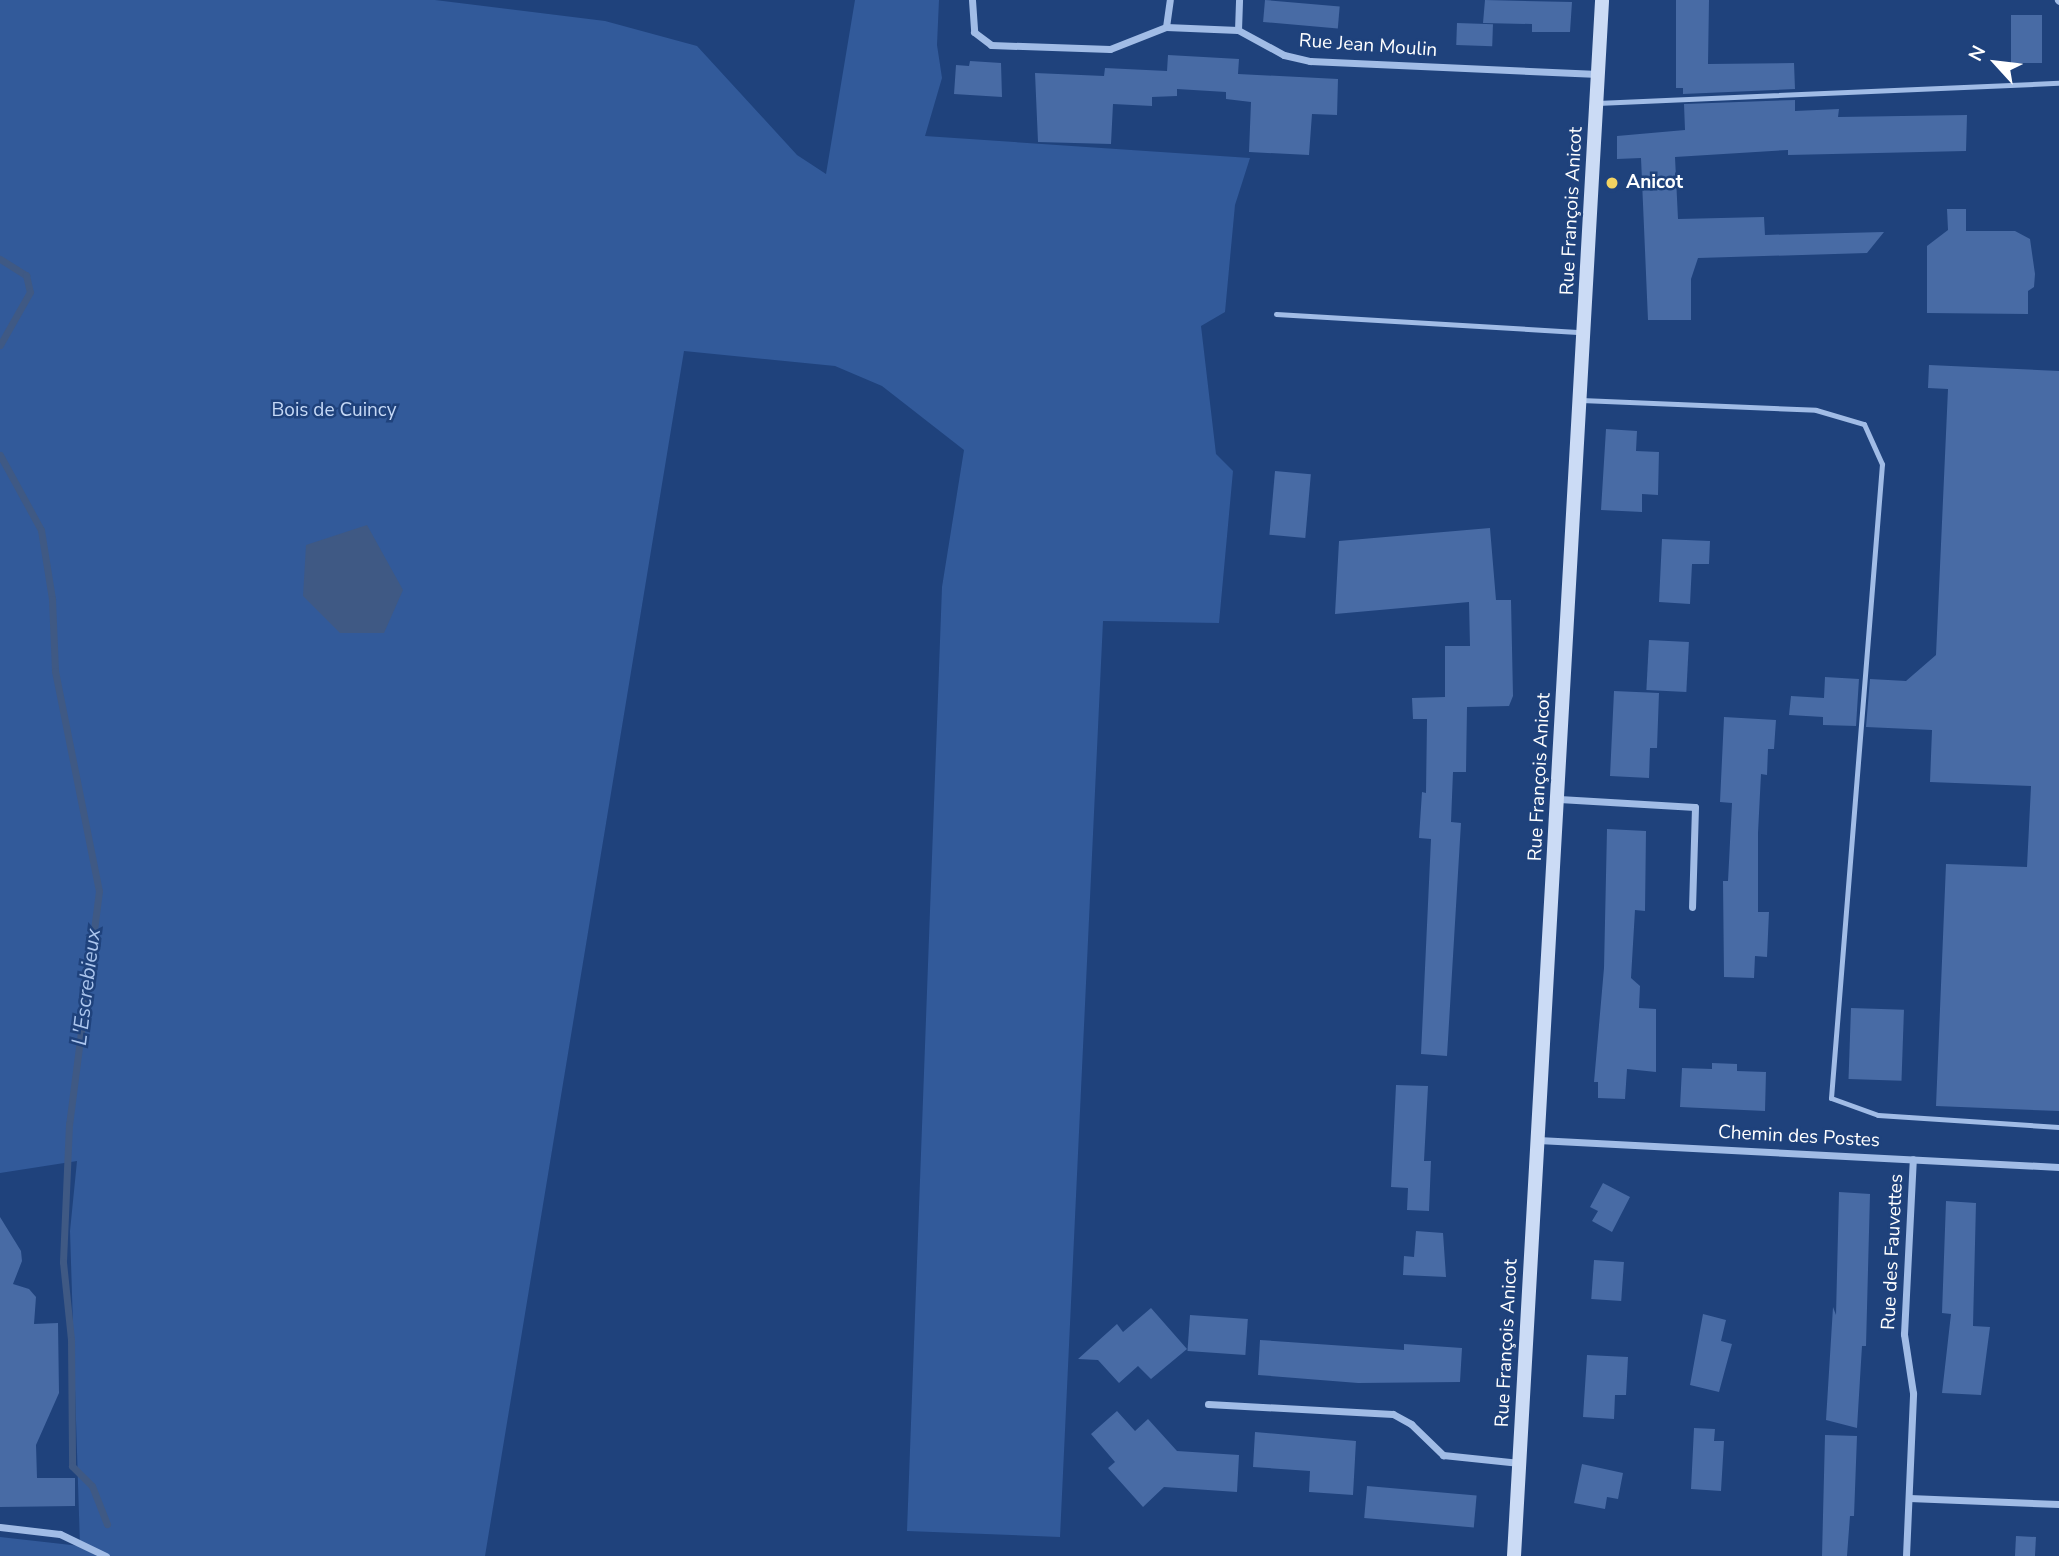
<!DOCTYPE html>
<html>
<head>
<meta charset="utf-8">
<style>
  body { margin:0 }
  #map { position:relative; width:2059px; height:1556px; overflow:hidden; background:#1f427c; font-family:"Nunito Sans",sans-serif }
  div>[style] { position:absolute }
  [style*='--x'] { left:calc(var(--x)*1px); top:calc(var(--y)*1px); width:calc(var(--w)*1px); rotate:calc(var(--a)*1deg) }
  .green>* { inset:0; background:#325a9a }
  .water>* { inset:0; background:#3f5984 }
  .stream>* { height:7px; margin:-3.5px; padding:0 3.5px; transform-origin:3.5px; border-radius:3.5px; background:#3f5984 }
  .building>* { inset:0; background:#486ba5; transform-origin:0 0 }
  .lane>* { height:5px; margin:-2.5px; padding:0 2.5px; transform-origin:2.5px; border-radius:2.5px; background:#a1bce6 }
  .street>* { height:7px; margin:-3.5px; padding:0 3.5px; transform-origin:3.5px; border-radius:3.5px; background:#a1bce6 }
  .secondary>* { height:14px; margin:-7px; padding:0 7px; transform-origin:7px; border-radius:7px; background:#cbdbf5 }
  .dots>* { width:19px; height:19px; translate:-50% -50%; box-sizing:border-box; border:4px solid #1f427c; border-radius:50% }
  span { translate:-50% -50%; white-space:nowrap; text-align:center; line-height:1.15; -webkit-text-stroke:5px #1f427c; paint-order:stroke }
  .street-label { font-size:19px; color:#fff }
  .poi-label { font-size:19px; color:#fff; font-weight:700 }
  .left { translate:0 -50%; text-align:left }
  .park-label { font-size:19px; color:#c5d8f5 }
  .water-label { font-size:21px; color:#acc6ee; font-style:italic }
  .north { position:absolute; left:1961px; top:28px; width:70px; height:70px; -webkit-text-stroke:5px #1f427c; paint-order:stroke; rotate:297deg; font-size:19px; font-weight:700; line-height:28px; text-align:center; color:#fff }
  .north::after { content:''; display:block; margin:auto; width:24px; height:32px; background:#fff; clip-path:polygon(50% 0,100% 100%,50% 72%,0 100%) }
</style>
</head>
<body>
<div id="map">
  <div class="green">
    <div style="clip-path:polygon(0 0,435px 0,605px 21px,697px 46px,797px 155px,826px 174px,855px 0,939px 0,937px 45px,942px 78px,925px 136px,1250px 158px,1235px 205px,1225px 312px,1201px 326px,1216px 454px,1233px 471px,1219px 623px,1103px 621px,1060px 1537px,907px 1531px,942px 587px,964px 450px,882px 386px,835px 366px,684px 351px,485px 1556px,0 1556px,0 1537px,80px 1546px,70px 1231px,77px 1161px,0 1173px)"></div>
  </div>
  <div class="water">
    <div style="clip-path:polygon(367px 525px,403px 590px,384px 633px,340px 633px,303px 596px,306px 545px)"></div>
  </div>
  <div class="stream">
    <div style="--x:0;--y:259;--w:31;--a:32"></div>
    <div style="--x:26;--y:275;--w:17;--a:77"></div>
    <div style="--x:30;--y:292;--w:61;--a:119.5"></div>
    <div style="--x:0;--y:455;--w:85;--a:61.3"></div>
    <div style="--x:41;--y:530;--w:70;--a:80.9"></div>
    <div style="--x:52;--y:599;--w:72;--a:87.6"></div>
    <div style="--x:55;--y:671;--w:224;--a:78.7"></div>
    <div style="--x:99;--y:891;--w:235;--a:97.3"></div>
    <div style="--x:69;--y:1124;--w:138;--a:92.5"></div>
    <div style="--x:63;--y:1262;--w:78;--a:84.1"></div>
    <div style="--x:71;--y:1340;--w:126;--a:89.5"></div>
    <div style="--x:72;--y:1466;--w:28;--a:45"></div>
    <div style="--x:92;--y:1486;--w:41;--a:68.5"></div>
  </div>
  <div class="building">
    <div style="left:1265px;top:0;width:75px;height:22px;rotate:5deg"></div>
    <div style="clip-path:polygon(1485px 0,1572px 2px,1570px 32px,1532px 32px,1532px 24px,1483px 23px)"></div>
    <div style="clip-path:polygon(1676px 0,1709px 0,1708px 64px,1794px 63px,1795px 89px,1683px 94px,1683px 88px,1676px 88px)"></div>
    <div style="left:2011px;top:15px;width:31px;height:48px"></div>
    <div style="left:1457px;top:23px;width:36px;height:22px;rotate:2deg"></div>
    <div style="clip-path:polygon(1168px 55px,1239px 59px,1238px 74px,1338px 79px,1337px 115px,1312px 114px,1309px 155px,1249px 152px,1251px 102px,1226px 99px,1226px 92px,1177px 89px,1177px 96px,1152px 97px,1152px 106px,1113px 104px,1111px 144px,1038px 142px,1035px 73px,1104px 76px,1105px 68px,1167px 71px)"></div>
    <div style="clip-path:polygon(970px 61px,1001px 63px,1002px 97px,954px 94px,956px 65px,969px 66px)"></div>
    <div style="clip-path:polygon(1795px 100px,1795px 111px,1839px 109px,1838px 117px,1967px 115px,1966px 151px,1788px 155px,1788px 150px,1675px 157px,1678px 219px,1764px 217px,1765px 235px,1884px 232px,1867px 253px,1698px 258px,1691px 279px,1691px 320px,1648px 320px,1641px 158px,1617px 159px,1617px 136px,1685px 130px,1684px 104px)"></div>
    <div style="clip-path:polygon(1947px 209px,1966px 209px,1966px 231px,2015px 231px,2030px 239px,2035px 274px,2034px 287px,2028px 291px,2028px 314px,1927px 313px,1927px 246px,1948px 230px)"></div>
    <div style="clip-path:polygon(1929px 365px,2059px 371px,2059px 1111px,1936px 1106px,1946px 864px,2027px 867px,2031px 786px,1930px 782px,1932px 730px,1866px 727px,1870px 679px,1906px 681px,1936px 655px,1948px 389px,1928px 388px)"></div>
    <div style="clip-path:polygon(1606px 429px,1637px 431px,1636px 451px,1659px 452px,1658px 495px,1642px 494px,1642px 512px,1601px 510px)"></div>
    <div style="left:1275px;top:471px;width:36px;height:64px;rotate:5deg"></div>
    <div style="clip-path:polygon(1490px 528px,1496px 600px,1511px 600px,1513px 696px,1509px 706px,1467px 707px,1466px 772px,1453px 772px,1451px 822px,1461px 823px,1447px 1056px,1421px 1054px,1431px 839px,1419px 838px,1422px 792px,1426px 793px,1427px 719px,1413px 719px,1412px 698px,1445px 697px,1445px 646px,1470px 646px,1469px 602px,1335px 614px,1339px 541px)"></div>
    <div style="clip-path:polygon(1662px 539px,1710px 541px,1709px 564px,1692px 564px,1690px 604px,1659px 602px)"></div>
    <div style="left:1649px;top:640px;width:40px;height:50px;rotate:3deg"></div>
    <div style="clip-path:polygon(1825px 677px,1859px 679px,1856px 726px,1823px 725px,1823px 717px,1789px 715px,1791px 696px,1824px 698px)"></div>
    <div style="clip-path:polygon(1614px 691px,1659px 693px,1657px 748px,1650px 748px,1649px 778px,1610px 776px)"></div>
    <div style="clip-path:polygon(1724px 717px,1776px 720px,1774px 749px,1768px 749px,1767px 775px,1761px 774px,1758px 833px,1758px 912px,1769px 912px,1767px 957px,1755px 956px,1754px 978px,1724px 977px,1723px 881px,1728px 881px,1732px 803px,1720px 802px)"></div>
    <div style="clip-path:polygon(1607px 829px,1646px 831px,1645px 911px,1635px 910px,1631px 978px,1640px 986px,1639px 1008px,1656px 1009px,1656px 1072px,1627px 1069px,1625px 1099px,1598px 1098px,1598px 1082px,1594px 1082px,1604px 968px)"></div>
    <div style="left:1851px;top:1008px;width:53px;height:71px;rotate:2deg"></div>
    <div style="clip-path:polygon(1712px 1063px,1737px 1064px,1737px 1071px,1766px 1072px,1765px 1111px,1680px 1107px,1682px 1068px,1712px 1069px)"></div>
    <div style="clip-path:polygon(1396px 1085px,1428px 1086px,1424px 1161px,1431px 1161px,1429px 1211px,1407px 1210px,1408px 1188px,1391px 1187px)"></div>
    <div style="clip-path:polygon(1603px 1183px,1630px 1197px,1612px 1232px,1592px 1221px,1598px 1211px,1590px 1207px)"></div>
    <div style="clip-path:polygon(1839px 1192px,1870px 1194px,1866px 1346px,1862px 1346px,1857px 1428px,1826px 1420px,1833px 1307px,1836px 1315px)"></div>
    <div style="clip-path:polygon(1946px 1201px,1976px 1203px,1973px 1326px,1990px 1327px,1981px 1395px,1942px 1393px,1951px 1314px,1942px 1313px)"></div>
    <div style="clip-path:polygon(0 1217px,21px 1251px,22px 1261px,13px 1284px,29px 1289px,36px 1297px,34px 1324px,58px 1323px,59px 1393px,36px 1445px,37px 1478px,75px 1478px,75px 1506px,0 1507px)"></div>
    <div style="clip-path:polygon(1416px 1231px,1443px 1233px,1446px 1277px,1403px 1275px,1404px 1256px,1414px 1257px)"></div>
    <div style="left:1594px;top:1260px;width:30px;height:39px;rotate:4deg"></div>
    <div style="clip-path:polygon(1151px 1308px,1187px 1349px,1151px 1379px,1138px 1366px,1119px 1383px,1098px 1360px,1078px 1359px,1117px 1324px,1123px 1332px)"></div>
    <div style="clip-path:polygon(1703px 1314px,1726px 1320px,1721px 1341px,1732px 1344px,1719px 1392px,1690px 1385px)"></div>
    <div style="left:1190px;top:1315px;width:58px;height:36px;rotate:4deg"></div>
    <div style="clip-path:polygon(1260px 1340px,1404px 1350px,1404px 1344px,1462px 1348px,1460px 1382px,1358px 1383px,1258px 1375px)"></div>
    <div style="clip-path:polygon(1587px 1355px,1628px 1357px,1626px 1395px,1615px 1395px,1614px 1419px,1583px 1417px)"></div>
    <div style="clip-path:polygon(1117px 1411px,1135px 1431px,1148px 1419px,1177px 1451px,1239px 1455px,1237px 1492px,1164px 1487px,1143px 1507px,1108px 1468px,1115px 1462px,1091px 1434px)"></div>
    <div style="clip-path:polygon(1694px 1428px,1715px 1429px,1714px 1441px,1724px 1441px,1721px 1491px,1691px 1489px)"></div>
    <div style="clip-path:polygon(1255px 1432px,1356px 1441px,1353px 1495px,1309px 1492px,1310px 1471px,1253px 1467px)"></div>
    <div style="clip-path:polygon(1825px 1435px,1857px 1436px,1854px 1516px,1850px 1516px,1847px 1556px,1822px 1556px)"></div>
    <div style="clip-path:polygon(1582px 1464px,1623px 1473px,1618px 1499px,1607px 1497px,1605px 1509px,1574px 1503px)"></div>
    <div style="left:1367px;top:1486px;width:110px;height:32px;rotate:5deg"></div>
    <div style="left:2016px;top:1536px;width:20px;height:20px;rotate:3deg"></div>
  </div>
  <div class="lane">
    <div style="--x:1597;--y:103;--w:462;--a:-2.5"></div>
    <div style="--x:1276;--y:314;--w:306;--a:3.4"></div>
    <div style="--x:1581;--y:400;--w:235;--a:2.4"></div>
    <div style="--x:1816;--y:410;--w:50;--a:16.3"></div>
    <div style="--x:1864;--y:424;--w:44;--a:65.8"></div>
    <div style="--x:1882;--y:464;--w:636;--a:94.6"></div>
    <div style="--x:1831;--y:1098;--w:50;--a:19.9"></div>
    <div style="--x:1878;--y:1115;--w:181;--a:3.8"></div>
  </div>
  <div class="street">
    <div style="--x:972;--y:0;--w:32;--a:86"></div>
    <div style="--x:974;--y:32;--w:21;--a:37"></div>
    <div style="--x:991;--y:45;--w:119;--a:1.9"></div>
    <div style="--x:1110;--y:49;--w:60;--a:-21.4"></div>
    <div style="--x:1166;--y:27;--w:72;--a:2.4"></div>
    <div style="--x:1238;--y:30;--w:52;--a:28.5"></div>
    <div style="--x:1284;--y:55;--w:27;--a:13"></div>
    <div style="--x:1310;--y:61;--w:288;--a:2.6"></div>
    <div style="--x:2058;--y:0;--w:1;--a:45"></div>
    <div style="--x:1166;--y:27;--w:27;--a:-82"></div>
    <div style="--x:1238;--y:30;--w:30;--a:-88"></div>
    <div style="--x:1559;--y:799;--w:136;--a:3.4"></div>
    <div style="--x:1695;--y:807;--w:100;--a:91.7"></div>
    <div style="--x:1538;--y:1140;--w:522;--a:2.97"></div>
    <div style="--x:1208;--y:1404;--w:185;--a:3.1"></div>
    <div style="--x:1393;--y:1414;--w:21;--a:29"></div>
    <div style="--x:1411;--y:1424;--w:45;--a:44.1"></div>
    <div style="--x:1443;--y:1455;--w:77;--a:5.9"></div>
    <div style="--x:1909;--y:1498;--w:150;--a:2.3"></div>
    <div style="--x:0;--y:1527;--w:60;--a:6.7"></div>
    <div style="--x:60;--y:1534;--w:51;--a:25.6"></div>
    <div style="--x:1906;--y:1556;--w:163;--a:-87.5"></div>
    <div style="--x:1913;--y:1393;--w:60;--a:-98.7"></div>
    <div style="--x:1904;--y:1334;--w:175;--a:-87.1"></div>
  </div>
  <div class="secondary">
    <div style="--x:1514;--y:1556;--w:1558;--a:-86.76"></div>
  </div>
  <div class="dots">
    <div style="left:1612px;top:183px;background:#f4d361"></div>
  </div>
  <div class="street-label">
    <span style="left:1368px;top:46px;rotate:4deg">Rue Jean Moulin</span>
    <span style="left:1572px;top:211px;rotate:-87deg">Rue François Anicot</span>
    <span style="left:1540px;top:777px;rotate:-87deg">Rue François Anicot</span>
    <span style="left:1799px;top:1137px;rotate:3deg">Chemin des Postes</span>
    <span style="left:1893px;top:1252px;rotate:-87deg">Rue des Fauvettes</span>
    <span style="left:1507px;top:1343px;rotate:-87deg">Rue François Anicot</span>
  </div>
  <div class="poi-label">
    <span class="left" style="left:1626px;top:183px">Anicot</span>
  </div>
  <div class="park-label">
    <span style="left:334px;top:411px">Bois de Cuincy</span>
  </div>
  <div class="water-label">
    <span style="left:86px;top:987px;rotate:-83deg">L'Escrebieux</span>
  </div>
  <div class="north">N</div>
</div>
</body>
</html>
